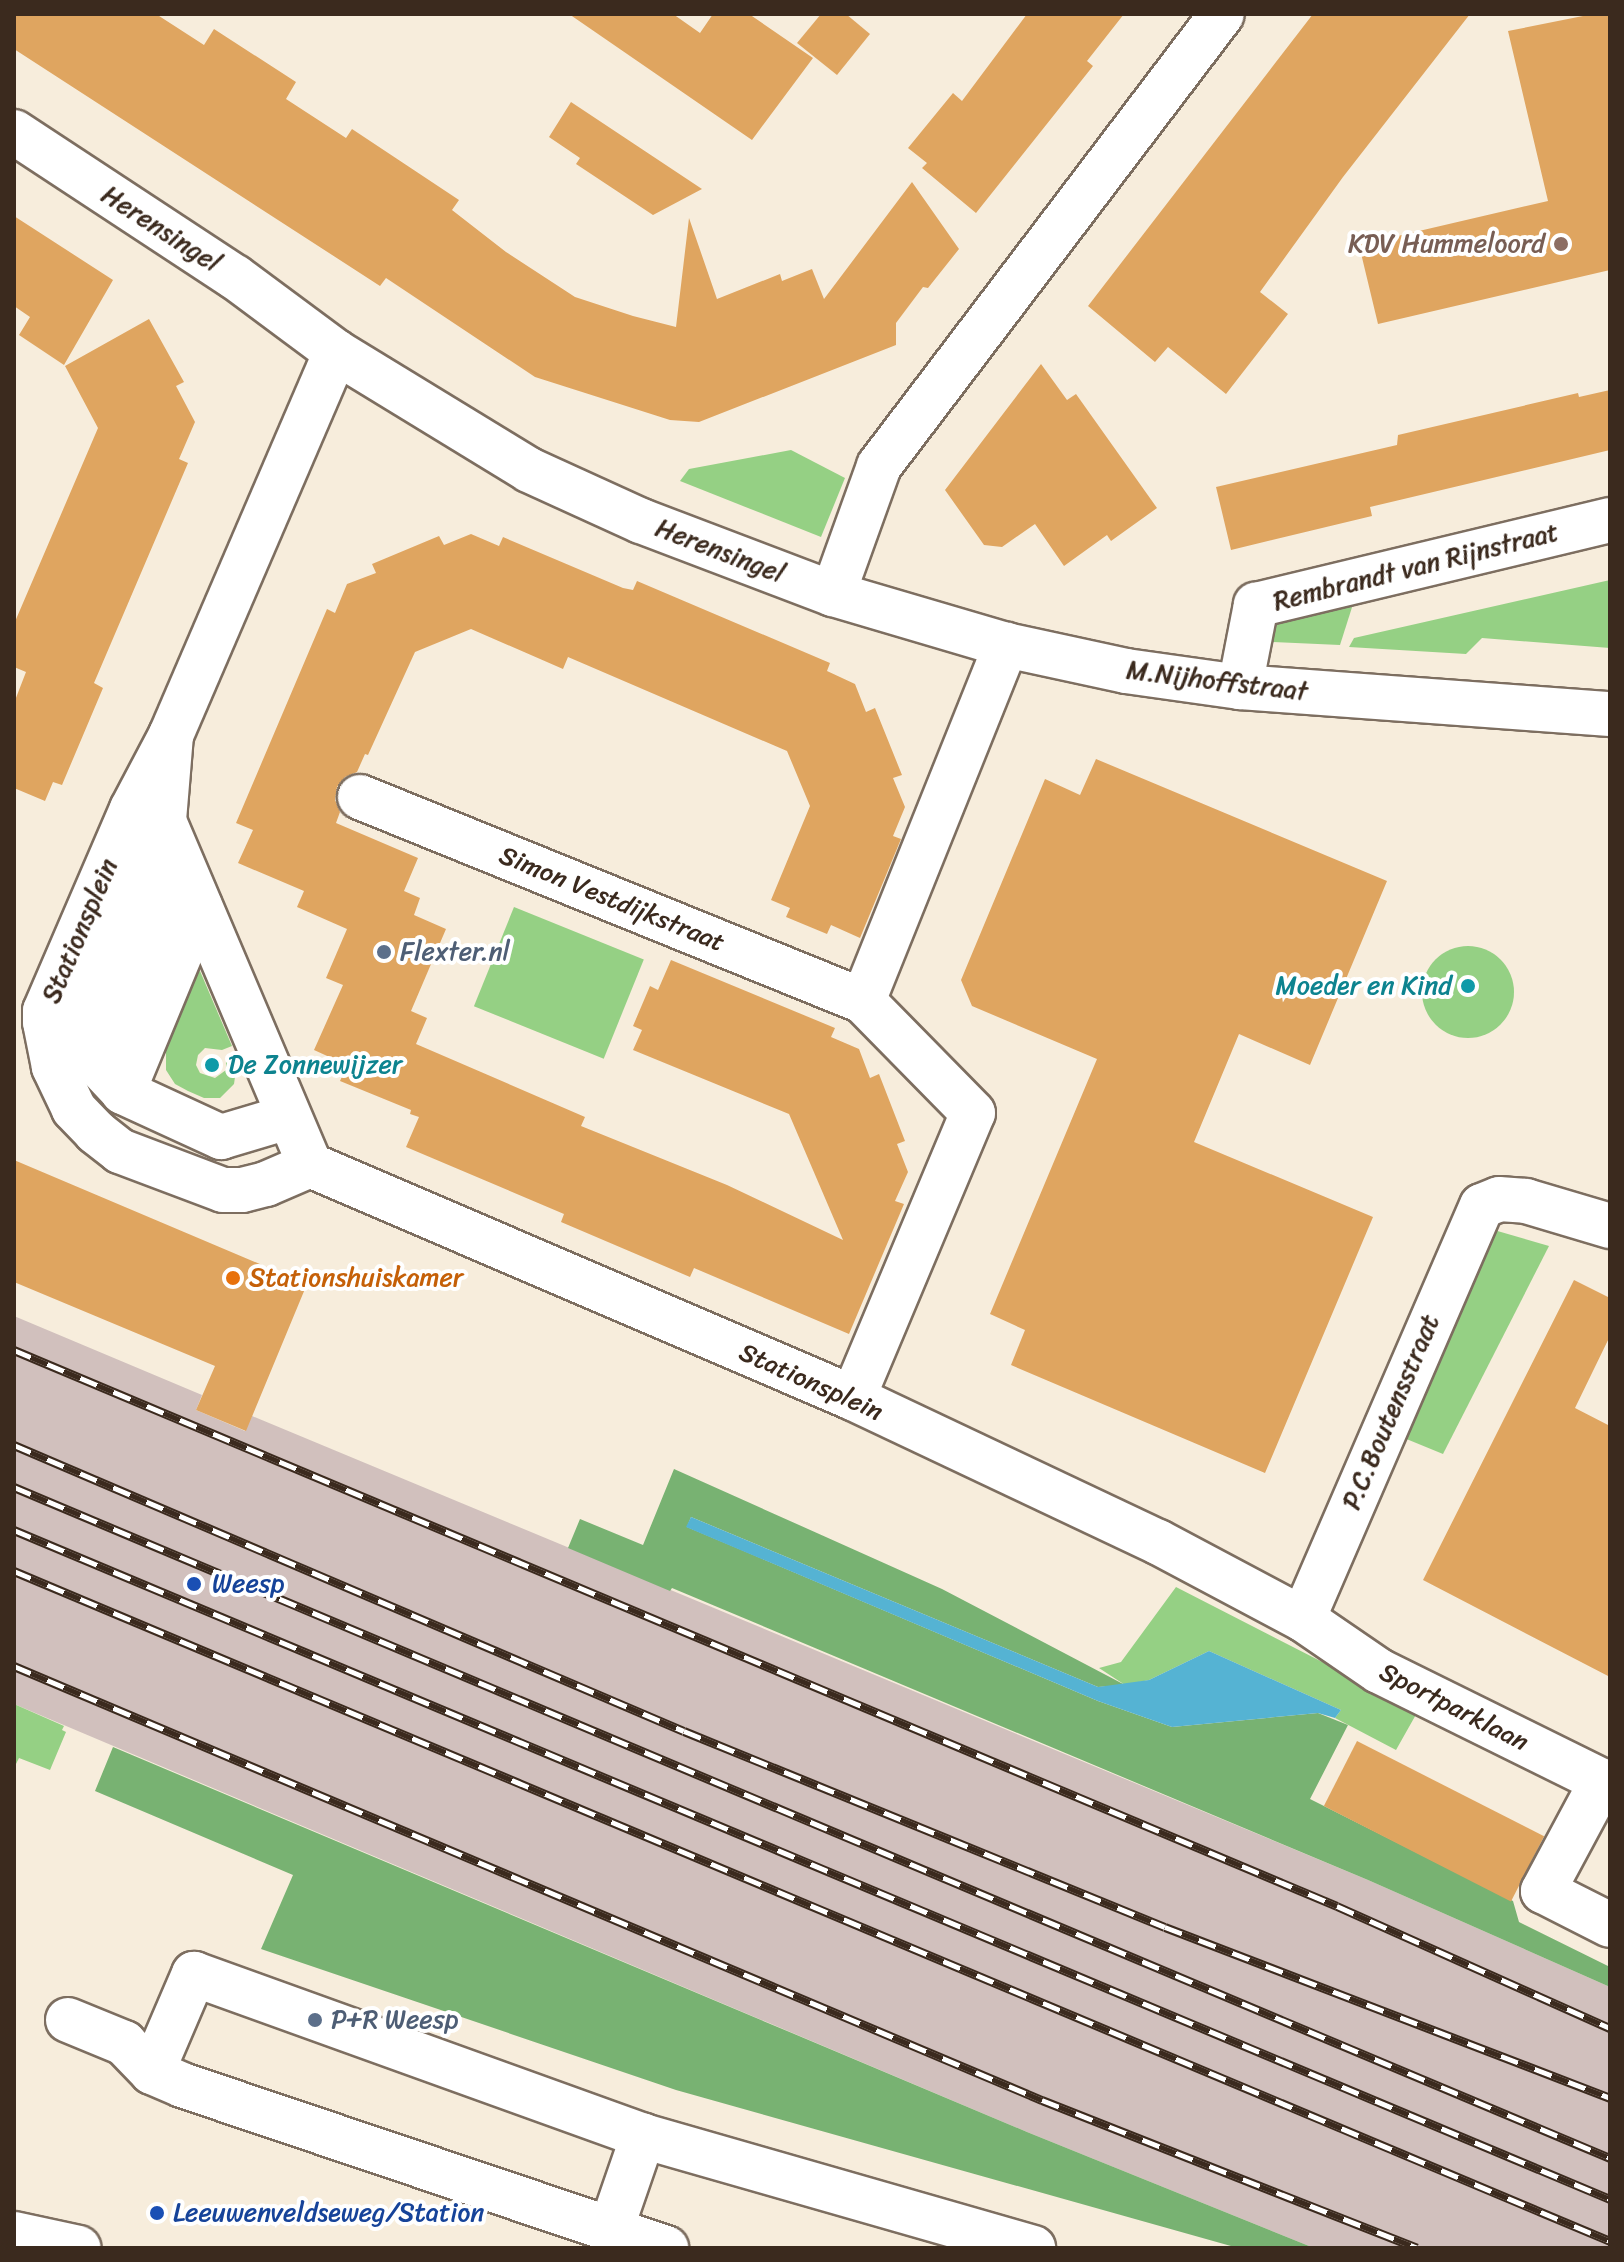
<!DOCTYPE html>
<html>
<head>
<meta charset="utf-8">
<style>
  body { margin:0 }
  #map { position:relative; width:1624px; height:2262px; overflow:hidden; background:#f7eddc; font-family:Sriracha,sans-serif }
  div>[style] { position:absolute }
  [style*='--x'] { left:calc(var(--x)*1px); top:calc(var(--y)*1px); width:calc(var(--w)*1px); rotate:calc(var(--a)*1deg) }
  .industrial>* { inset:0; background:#d1c0bd }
  .green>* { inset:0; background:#95d084; transform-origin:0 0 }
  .round { border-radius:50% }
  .forest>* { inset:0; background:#78b272 }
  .water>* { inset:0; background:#55b3d3 }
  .building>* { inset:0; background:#dfa560; transform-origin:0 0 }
  .roads { filter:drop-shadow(2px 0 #7d6e60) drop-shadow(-2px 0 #7d6e60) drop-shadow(0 2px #7d6e60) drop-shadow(0 -2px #7d6e60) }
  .minor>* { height:44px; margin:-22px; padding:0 22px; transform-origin:22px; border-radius:22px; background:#fff }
  .major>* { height:44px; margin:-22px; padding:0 22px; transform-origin:22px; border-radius:22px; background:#fff }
  .rail>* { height:9px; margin-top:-4.5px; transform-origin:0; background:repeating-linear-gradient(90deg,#fff 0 18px,#3b2a1e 0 36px); box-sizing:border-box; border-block:2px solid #3b2a1e }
  .dots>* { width:22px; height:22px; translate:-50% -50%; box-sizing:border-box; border:4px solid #fff; border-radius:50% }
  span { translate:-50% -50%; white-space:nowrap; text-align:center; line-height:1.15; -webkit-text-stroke:8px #fff; paint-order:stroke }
  .street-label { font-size:26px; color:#3b2a1e }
  .education-label { font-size:26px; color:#785e54 }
  .right { translate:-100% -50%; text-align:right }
  .service-label { font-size:26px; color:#4e5e75 }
  .left { translate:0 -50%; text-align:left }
  .culture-label { font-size:26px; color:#0d838f }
  .food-label { font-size:26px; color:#c56008 }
  .transit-label { font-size:26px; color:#164399 }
  .frame { position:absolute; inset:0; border:16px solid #3b2a1e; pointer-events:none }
</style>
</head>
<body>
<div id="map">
  <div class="industrial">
    <div style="clip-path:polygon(14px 1316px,202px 1395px,196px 1410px,245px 1431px,252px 1416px,1368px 1880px,1610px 1987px,1610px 2248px,1314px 2248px,1027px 2132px,14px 1704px)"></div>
  </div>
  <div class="green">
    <div style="clip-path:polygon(791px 450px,845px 478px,821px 537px,680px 481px,689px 469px)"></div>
    <div style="clip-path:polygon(1610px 580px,1610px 648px,1482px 638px,1466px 654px,1349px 647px,1354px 638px)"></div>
    <div style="clip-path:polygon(1354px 601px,1340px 645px,1273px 642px,1278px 618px)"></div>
    <div style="left:514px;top:907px;width:140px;height:107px;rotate:22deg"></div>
    <div class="round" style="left:1422px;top:946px;width:92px;height:92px"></div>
    <div style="clip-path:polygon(200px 971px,232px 1046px,222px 1050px,205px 1048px,198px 1055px,196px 1065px,200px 1073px,215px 1078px,226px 1070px,226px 1060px,233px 1053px,237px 1063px,234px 1084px,220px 1098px,204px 1098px,188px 1091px,175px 1084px,166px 1070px,166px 1041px,195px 973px)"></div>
    <div style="clip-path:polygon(1494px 1230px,1549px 1246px,1443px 1454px,1404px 1438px)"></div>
    <div style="clip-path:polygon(1176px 1587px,1418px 1711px,1396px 1750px,1335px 1718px,1341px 1710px,1209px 1651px,1149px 1680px,1125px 1685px,1099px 1668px,1121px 1662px)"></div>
    <div style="clip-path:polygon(14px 1704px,64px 1726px,62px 1730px,66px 1732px,50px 1770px,19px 1758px,14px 1768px)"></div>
  </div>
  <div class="forest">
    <div style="clip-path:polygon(674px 1469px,942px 1589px,1125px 1685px,1098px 1687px,691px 1517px,687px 1527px,1098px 1701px,1172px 1727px,1318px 1713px,1348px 1725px,1310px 1799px,1513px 1901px,1519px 1922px,1610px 1967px,1610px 1987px,1368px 1880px,672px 1588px,670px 1591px,568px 1548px,580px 1519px,643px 1545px)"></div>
    <div style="clip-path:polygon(113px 1747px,1027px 2132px,1314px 2248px,1238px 2248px,676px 2090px,261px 1949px,293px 1875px,95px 1791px)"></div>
  </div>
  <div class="water">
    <div style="clip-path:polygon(691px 1517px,1098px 1687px,1149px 1680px,1209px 1651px,1341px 1710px,1335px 1718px,1318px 1713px,1172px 1727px,1098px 1701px,686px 1527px)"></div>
  </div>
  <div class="building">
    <div style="clip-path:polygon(14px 14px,156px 14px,204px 45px,214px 29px,296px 82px,286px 99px,346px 138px,352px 129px,459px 200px,452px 210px,506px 252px,575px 297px,633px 316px,676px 327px,689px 218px,717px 299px,780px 274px,782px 281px,812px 269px,824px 299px,912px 182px,959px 249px,928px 288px,923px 287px,896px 323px,896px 345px,699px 422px,670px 420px,535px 377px,386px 278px,380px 286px,14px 49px)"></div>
    <div style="clip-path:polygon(569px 14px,673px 14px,700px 33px,713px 14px,749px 14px,813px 58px,752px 140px)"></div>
    <div style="clip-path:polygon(821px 14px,846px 14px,870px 34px,837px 75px,797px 43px)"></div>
    <div style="clip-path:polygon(1027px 14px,1124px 14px,1087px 61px,1093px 66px,976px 213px,922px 168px,927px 163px,908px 148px,953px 93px,962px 101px)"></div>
    <div style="clip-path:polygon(1313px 14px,1470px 14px,1343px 177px,1260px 292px,1288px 314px,1226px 394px,1168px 347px,1155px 362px,1088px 306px)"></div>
    <div style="clip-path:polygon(1593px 14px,1610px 14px,1610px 270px,1378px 324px,1359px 245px,1548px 201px,1508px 31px)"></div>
    <div style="clip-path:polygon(571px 102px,702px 189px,653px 215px,576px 164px,580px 158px,549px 137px)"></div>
    <div style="clip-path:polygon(14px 216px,113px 280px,64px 365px,19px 335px,30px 317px,14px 306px)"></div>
    <div style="clip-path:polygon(149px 319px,184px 382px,176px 386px,195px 422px,179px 459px,188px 463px,94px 683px,103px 688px,62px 785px,53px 782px,45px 801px,14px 788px,14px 703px,26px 672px,14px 667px,14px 624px,98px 428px,65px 366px)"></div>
    <div style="clip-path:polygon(1041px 364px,1067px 400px,1076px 394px,1157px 508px,1111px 541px,1107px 535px,1064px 566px,1035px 524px,1002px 547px,984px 545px,945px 490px)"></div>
    <div style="clip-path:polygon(1610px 390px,1610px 450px,1370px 507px,1372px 516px,1231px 550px,1216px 487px,1397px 445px,1398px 435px,1578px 393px,1579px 397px)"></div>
    <div style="clip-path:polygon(471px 534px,499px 546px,503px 537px,623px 588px,633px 590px,637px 581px,830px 663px,827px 671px,855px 684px,866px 712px,875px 708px,902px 775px,893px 778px,905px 807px,893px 836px,901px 839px,860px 938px,831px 925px,827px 934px,786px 917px,790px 908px,771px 900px,810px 806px,787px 751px,568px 657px,563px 669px,471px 629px,415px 652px,368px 755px,365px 754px,357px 772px,345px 777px,337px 787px,335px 800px,340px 812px,336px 823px,418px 858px,404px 891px,420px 898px,414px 915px,446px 929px,411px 1011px,427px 1018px,416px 1044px,585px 1117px,581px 1126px,727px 1185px,843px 1240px,789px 1114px,633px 1050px,642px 1030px,633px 1026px,650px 986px,658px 990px,671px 960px,835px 1028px,831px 1037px,859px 1049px,870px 1078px,879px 1074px,905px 1141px,897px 1144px,908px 1172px,895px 1201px,904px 1204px,849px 1334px,694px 1268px,690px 1277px,561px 1222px,564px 1214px,406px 1147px,419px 1117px,410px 1114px,411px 1110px,340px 1081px,347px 1065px,314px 1050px,343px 985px,326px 978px,347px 929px,297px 907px,304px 891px,238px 863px,253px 830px,236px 823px,327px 609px,335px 613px,347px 584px,376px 573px,372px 564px,439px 536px,444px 545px)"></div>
    <div style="clip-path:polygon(1096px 759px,1387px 881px,1310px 1065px,1239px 1034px,1194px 1142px,1373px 1217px,1265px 1473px,1011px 1365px,1025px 1330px,990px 1314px,1097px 1059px,972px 1006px,961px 980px,1045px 779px,1080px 795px)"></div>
    <div style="clip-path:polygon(14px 1160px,307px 1284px,246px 1431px,196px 1410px,215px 1366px,14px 1282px)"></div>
    <div style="clip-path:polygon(1574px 1280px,1610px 1298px,1610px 1336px,1575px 1408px,1610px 1426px,1610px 1677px,1423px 1580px)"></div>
    <div style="left:1357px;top:1741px;width:210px;height:73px;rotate:27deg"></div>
  </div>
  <div class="roads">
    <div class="minor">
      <div style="--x:833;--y:594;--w:136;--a:-70.2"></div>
      <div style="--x:879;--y:466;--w:567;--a:-52.81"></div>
      <div style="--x:1240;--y:687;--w:84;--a:-79"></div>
      <div style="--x:1256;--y:605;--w:364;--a:-13.5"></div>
      <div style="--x:171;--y:735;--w:86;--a:94.7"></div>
      <div style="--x:164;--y:821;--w:374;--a:67"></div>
      <div style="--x:310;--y:1165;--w:591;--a:23.22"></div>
      <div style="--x:853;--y:1398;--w:337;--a:25.3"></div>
      <div style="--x:1158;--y:1542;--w:164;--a:28"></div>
      <div style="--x:1303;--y:1619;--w:92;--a:34.4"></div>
      <div style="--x:1379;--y:1671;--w:258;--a:26.3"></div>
      <div style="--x:360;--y:797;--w:543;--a:22.08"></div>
      <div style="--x:863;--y:1001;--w:384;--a:-68.1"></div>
      <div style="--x:164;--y:821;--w:213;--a:113.6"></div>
      <div style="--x:79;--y:1016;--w:55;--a:67.6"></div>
      <div style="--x:100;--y:1067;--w:34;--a:47"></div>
      <div style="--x:123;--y:1092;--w:108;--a:24.7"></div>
      <div style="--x:221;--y:1137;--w:70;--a:-16.6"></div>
      <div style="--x:100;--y:1067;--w:218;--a:-67.9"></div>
      <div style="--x:123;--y:1092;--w:201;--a:-67.5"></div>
      <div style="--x:310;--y:1165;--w:48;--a:156.6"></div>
      <div style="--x:266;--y:1184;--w:25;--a:166"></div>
      <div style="--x:242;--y:1190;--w:19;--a:180"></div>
      <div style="--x:223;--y:1190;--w:110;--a:-159.3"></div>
      <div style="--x:120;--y:1151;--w:31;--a:-142"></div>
      <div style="--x:96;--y:1132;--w:32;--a:-134"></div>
      <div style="--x:74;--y:1109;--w:47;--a:-115.5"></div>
      <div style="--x:54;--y:1067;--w:46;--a:-101.3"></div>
      <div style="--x:45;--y:1022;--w:11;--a:-90"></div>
      <div style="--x:45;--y:1011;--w:220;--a:-66.7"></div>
      <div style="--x:132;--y:809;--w:84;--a:-62.2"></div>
      <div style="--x:171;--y:735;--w:417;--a:-66.7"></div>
      <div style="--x:853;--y:1398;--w:309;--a:-67.2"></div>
      <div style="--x:973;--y:1113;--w:157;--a:-134.5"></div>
      <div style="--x:1303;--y:1619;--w:450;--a:-66.6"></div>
      <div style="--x:1482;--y:1206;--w:18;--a:-22"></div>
      <div style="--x:1499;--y:1199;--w:27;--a:4"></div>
      <div style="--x:1526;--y:1201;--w:88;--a:16.6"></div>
      <div style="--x:1602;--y:1781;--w:125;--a:118.2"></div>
      <div style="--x:1543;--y:1891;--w:75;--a:26.9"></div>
      <div style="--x:68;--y:2020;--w:61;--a:22.3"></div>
      <div style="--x:124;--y:2043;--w:40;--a:46"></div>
      <div style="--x:152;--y:2072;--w:33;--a:23"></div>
      <div style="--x:182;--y:2085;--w:511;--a:18.61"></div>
      <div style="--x:152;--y:2072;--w:107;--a:-66.8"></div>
      <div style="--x:194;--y:1974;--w:477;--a:19.8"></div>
      <div style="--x:643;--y:2136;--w:406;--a:16"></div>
      <div style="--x:610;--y:2232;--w:102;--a:-71"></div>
    </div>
    <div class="major">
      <div style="--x:14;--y:132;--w:264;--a:33.3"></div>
      <div style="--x:235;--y:277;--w:126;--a:36.6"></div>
      <div style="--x:336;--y:352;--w:226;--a:31.4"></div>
      <div style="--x:529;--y:470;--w:123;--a:24.5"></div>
      <div style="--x:641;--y:521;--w:205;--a:20.8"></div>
      <div style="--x:833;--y:594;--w:180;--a:16.4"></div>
      <div style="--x:1006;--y:645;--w:123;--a:12.2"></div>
      <div style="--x:1126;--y:671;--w:115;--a:8"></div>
      <div style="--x:1240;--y:687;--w:371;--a:4.2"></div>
      <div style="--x:14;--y:2234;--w:66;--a:12.2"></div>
    </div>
  </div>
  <div class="rail">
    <div style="--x:14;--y:1350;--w:1435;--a:22.79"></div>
    <div style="--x:1337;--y:1906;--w:299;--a:24.1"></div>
    <div style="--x:14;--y:1445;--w:728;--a:23.12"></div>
    <div style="--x:684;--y:1731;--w:519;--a:22.17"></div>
    <div style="--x:1165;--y:1927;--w:477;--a:21"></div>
    <div style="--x:14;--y:1487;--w:1731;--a:22.8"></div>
    <div style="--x:14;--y:1530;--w:1731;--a:22.74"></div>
    <div style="--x:14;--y:1571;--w:1731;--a:22.77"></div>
    <div style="--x:14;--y:1666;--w:1116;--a:22.89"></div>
    <div style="--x:1042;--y:2100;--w:403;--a:21.5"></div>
  </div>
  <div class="dots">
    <div style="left:1561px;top:244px;background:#8d6e63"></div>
    <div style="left:384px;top:952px;background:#5c6f8a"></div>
    <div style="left:1468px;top:986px;background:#0f9aa8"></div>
    <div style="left:212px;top:1065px;background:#0f9aa8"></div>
    <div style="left:233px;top:1278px;background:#e8710a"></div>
    <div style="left:194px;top:1584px;background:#1a4fb4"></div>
    <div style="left:315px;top:2020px;background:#5c6f8a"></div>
    <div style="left:157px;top:2213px;background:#1a4fb4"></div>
  </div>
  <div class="street-label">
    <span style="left:161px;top:229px;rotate:33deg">Herensingel</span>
    <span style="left:720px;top:551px;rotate:21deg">Herensingel</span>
    <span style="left:1416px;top:567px;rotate:-14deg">Rembrandt van Rijnstraat</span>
    <span style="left:1217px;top:681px;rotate:7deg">M.Nijhoffstraat</span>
    <span style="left:612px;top:899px;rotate:22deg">Simon Vestdijkstraat</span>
    <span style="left:80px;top:931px;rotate:-67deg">Stationsplein</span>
    <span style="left:811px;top:1382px;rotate:24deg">Stationsplein</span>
    <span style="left:1391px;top:1412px;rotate:-67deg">P.C.Boutensstraat</span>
    <span style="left:1454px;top:1707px;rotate:27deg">Sportparklaan</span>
  </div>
  <div class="education-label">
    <span class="right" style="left:1545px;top:244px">KDV Hummeloord</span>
  </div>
  <div class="service-label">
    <span class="left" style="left:400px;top:952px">Flexter.nl</span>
    <span class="left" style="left:331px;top:2020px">P+R Weesp</span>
  </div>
  <div class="culture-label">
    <span class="right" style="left:1452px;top:986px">Moeder en Kind</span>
    <span class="left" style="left:228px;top:1065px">De Zonnewijzer</span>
  </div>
  <div class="food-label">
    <span class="left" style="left:249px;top:1278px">Stationshuiskamer</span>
  </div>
  <div class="transit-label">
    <span class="left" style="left:212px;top:1584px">Weesp</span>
    <span class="left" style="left:173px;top:2213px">Leeuwenveldseweg/Station</span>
  </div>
  <div class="frame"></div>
</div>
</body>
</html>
